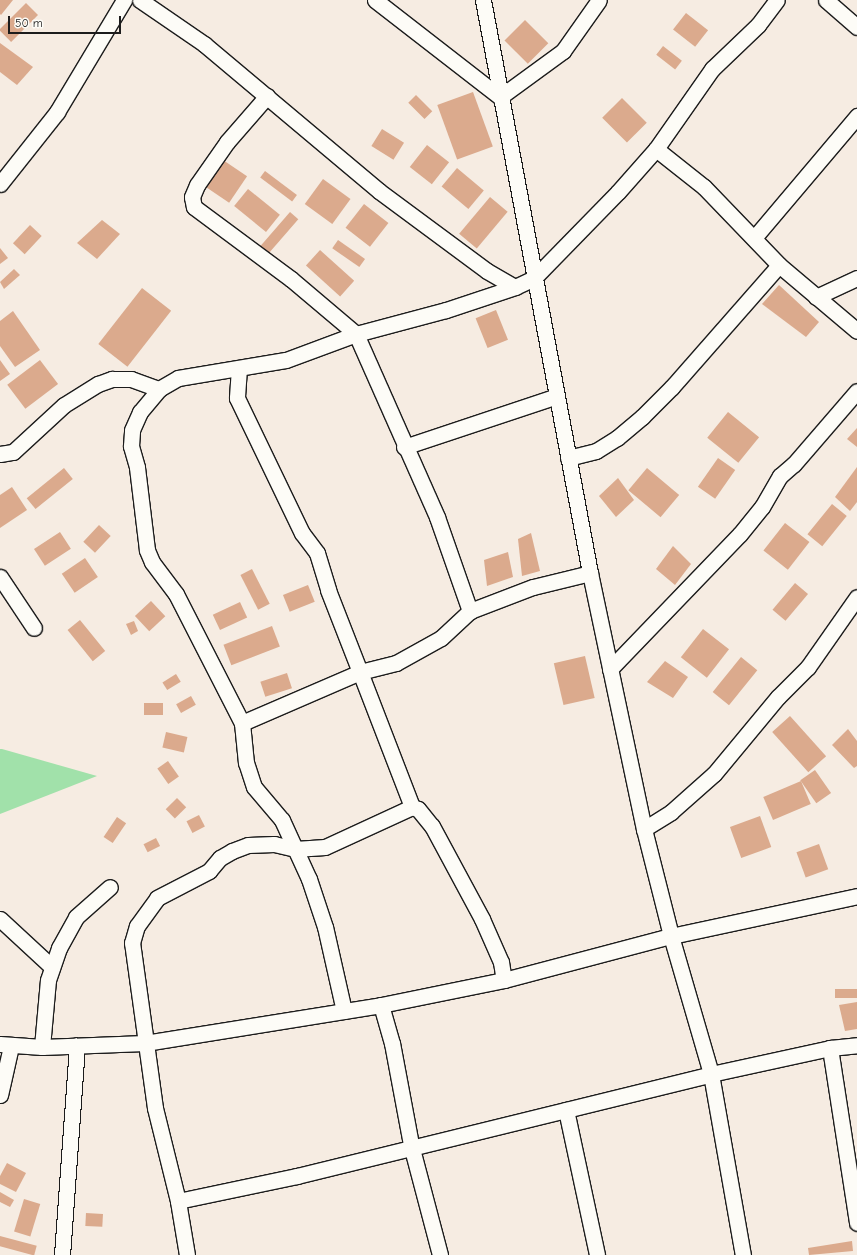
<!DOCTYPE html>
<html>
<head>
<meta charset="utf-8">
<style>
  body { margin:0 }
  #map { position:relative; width:857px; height:1255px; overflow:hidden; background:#f6ece2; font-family:"Comic Neue",sans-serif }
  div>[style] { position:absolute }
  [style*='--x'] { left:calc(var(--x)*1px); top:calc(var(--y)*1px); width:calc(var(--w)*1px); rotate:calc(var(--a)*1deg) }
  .green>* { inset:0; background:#a1e1aa }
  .building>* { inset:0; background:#dbaa8d; transform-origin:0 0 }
  .roads { filter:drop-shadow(1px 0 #1c1c1c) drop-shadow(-1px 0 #1c1c1c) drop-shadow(0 1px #1c1c1c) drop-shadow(0 -1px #1c1c1c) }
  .minor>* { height:15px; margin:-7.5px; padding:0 7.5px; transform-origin:7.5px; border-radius:7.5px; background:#fdfcf7 }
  span { translate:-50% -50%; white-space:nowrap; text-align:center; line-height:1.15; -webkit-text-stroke:3px #fdfcf7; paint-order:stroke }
  .scale { position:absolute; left:8px; top:16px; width:113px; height:18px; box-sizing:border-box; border:2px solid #1c1c1c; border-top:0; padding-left:5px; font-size:12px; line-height:14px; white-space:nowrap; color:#1c1c1c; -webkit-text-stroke:3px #fdfcf7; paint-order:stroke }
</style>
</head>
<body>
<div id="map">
  <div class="green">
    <div style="clip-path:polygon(0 749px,2px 749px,97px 776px,0 814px)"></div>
  </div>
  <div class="building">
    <div style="clip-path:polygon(0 0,13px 0,1px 15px,0 14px)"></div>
    <div style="left:26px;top:3px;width:17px;height:38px;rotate:45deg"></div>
    <div style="left:686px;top:13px;width:28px;height:21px;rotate:38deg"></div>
    <div style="left:525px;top:20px;width:33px;height:29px;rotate:45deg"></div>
    <div style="clip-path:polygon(0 43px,33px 67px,17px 85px,0 72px)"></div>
    <div style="left:663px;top:46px;width:24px;height:11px;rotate:38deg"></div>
    <div style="left:473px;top:92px;width:58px;height:38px;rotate:70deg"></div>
    <div style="left:416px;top:95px;width:23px;height:11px;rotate:45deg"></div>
    <div style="left:622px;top:98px;width:35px;height:28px;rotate:45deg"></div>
    <div style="left:382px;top:129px;width:26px;height:20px;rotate:32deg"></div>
    <div style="left:427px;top:145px;width:28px;height:28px;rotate:38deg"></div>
    <div style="left:223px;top:160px;width:29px;height:32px;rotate:34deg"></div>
    <div style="left:457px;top:168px;width:35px;height:24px;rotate:40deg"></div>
    <div style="left:265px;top:171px;width:40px;height:8px;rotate:37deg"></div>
    <div style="left:323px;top:179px;width:34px;height:31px;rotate:36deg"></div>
    <div style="left:248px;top:189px;width:41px;height:22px;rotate:39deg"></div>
    <div style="left:490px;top:197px;width:23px;height:48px;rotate:40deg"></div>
    <div style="left:364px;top:204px;width:31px;height:30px;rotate:38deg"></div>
    <div style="left:290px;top:212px;width:11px;height:45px;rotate:41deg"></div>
    <div style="clip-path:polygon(102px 220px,120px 234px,97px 259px,77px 243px)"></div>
    <div style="left:30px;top:225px;width:16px;height:25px;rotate:43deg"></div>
    <div style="left:338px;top:240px;width:33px;height:10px;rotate:35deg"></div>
    <div style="clip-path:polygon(0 248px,8px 258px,0 264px)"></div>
    <div style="left:320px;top:250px;width:46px;height:21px;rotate:42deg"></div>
    <div style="clip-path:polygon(14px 269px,20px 275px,4px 289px,0 282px)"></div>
    <div style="clip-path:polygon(779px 285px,819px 322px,806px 337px,762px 304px)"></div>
    <div style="left:142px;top:288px;width:37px;height:71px;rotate:38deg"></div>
    <div style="left:496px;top:310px;width:32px;height:22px;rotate:68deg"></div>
    <div style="clip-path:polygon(13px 311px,40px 350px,15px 367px,0 346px,0 321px)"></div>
    <div style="clip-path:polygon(0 360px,10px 374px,0 381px)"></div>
    <div style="left:40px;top:360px;width:30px;height:41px;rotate:53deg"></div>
    <div style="left:728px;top:412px;width:40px;height:33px;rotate:39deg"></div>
    <div style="clip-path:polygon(857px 428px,857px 447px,847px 439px)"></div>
    <div style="left:718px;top:458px;width:21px;height:35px;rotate:35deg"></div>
    <div style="clip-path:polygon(857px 467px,857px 502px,850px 511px,835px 497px)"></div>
    <div style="left:64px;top:468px;width:14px;height:48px;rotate:51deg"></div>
    <div style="left:647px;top:468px;width:42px;height:29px;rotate:40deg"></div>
    <div style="clip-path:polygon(618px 478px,634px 500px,616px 517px,599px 496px)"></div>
    <div style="clip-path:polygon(12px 487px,27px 510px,0 528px,0 495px)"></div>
    <div style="left:832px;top:504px;width:19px;height:39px;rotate:39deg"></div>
    <div style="left:785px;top:523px;width:31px;height:35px;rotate:38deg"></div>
    <div style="left:99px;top:525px;width:16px;height:23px;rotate:43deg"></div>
    <div style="left:60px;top:532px;width:20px;height:31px;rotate:57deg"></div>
    <div style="clip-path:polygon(531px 533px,540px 571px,522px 576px,518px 539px)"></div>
    <div style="clip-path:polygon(673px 546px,691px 564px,675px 585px,656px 569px)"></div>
    <div style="clip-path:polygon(508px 552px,513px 577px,487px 586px,484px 560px)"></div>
    <div style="left:85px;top:558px;width:23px;height:28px;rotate:56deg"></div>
    <div style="left:252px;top:569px;width:39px;height:13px;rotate:63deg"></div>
    <div style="left:795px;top:583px;width:17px;height:35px;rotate:40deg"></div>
    <div style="left:308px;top:585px;width:18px;height:27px;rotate:68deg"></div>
    <div style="left:151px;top:601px;width:21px;height:22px;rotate:47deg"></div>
    <div style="left:240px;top:602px;width:17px;height:30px;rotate:65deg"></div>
    <div style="left:80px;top:620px;width:40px;height:16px;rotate:51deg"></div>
    <div style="clip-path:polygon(134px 621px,138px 631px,131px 635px,126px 624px)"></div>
    <div style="left:272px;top:626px;width:22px;height:52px;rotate:69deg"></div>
    <div style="left:703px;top:629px;width:33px;height:36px;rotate:38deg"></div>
    <div style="left:585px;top:656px;width:43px;height:32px;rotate:77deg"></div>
    <div style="left:741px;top:657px;width:21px;height:45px;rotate:39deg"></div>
    <div style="clip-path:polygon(665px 661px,688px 677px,673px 698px,647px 682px)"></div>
    <div style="left:287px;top:673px;width:16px;height:28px;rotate:72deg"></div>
    <div style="left:176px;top:674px;width:9px;height:16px;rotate:58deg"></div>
    <div style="left:191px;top:696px;width:10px;height:17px;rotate:61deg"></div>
    <div style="left:144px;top:703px;width:19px;height:12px"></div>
    <div style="left:790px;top:716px;width:54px;height:24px;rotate:48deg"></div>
    <div style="clip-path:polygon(848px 729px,857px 741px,857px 766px,854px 768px,832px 745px)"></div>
    <div style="left:166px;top:732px;width:22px;height:16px;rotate:13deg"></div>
    <div style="left:168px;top:761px;width:19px;height:13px;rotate:55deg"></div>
    <div style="left:815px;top:770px;width:28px;height:18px;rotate:55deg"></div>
    <div style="left:801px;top:781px;width:25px;height:41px;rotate:67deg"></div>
    <div style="left:177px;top:798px;width:13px;height:16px;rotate:45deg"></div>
    <div style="left:199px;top:815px;width:13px;height:14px;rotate:63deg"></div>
    <div style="left:760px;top:816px;width:33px;height:32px;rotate:70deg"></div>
    <div style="left:117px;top:817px;width:11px;height:24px;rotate:34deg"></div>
    <div style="left:156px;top:838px;width:9px;height:14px;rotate:63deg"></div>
    <div style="left:819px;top:844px;width:27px;height:24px;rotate:70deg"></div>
    <div style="left:857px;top:989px;width:9px;height:22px;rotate:90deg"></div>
    <div style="clip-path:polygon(857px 1002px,857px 1029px,845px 1031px,839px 1005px)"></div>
    <div style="clip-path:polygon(7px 1163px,26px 1173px,16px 1192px,0 1184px,0 1176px)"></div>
    <div style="clip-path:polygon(0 1192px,14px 1200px,10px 1207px,0 1202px)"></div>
    <div style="left:24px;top:1199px;width:17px;height:34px;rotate:17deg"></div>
    <div style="left:86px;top:1213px;width:17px;height:13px;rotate:3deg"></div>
    <div style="left:0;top:1236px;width:38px;height:10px;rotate:15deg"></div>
    <div style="clip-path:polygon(852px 1241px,853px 1251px,809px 1255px,808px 1248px)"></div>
  </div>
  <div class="roads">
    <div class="minor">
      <div style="--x:140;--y:0;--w:78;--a:34.5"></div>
      <div style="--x:204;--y:44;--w:229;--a:40"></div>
      <div style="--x:379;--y:191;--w:134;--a:36.5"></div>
      <div style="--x:487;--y:271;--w:32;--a:30"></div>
      <div style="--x:515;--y:287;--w:21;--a:-25"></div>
      <div style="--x:534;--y:278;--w:120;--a:-45.7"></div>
      <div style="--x:618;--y:192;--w:57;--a:-48.5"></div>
      <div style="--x:656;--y:149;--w:98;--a:-55"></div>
      <div style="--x:712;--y:69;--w:64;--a:-43.7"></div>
      <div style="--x:758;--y:25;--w:31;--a:-53"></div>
      <div style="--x:375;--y:0;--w:158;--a:37.8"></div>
      <div style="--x:500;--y:97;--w:78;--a:-36.1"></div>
      <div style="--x:563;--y:51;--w:62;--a:-54.8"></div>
      <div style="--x:483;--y:0;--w:583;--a:79.42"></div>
      <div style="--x:590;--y:573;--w:262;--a:78.1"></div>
      <div style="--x:644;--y:829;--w:110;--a:75.8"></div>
      <div style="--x:671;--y:936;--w:144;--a:73.8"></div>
      <div style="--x:711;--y:1074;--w:184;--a:80"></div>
      <div style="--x:826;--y:0;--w:41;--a:41.1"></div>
      <div style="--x:267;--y:96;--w:61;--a:131"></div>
      <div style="--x:227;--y:142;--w:52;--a:124.9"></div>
      <div style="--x:197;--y:185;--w:13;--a:113"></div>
      <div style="--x:192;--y:197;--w:10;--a:79"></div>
      <div style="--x:194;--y:207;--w:121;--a:36.6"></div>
      <div style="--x:291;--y:279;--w:85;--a:40.2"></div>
      <div style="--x:356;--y:334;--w:200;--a:66.1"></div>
      <div style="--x:437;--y:517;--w:100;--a:70.7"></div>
      <div style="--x:470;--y:611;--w:67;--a:-20.9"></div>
      <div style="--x:533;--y:587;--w:59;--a:-13.8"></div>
      <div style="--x:656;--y:149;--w:61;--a:38.4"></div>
      <div style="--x:704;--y:187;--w:108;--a:46.1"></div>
      <div style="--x:779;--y:265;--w:102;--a:40.2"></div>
      <div style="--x:0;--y:184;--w:92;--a:-51.6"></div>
      <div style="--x:57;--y:112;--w:131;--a:-59.1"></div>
      <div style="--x:754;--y:238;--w:160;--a:-49.8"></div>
      <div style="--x:816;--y:297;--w:45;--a:-24.9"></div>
      <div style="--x:239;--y:368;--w:30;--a:94"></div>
      <div style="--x:237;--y:398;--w:150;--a:64.3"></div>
      <div style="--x:302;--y:533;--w:25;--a:53"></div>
      <div style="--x:317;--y:553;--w:39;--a:73"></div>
      <div style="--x:328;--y:590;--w:88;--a:68.7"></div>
      <div style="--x:360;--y:672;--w:37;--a:-14"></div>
      <div style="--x:396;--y:663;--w:51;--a:-29.1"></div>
      <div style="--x:441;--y:638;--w:40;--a:-43"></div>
      <div style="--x:404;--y:447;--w:161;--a:-18.4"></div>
      <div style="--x:0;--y:454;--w:13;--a:-9"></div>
      <div style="--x:13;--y:452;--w:69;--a:-42.7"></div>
      <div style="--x:64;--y:405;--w:40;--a:-32"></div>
      <div style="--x:98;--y:384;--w:15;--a:-20"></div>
      <div style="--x:112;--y:379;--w:19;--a:0"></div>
      <div style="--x:131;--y:379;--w:30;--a:20"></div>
      <div style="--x:568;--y:458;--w:29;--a:-14"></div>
      <div style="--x:596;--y:451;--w:25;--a:-32"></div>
      <div style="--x:617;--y:438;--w:33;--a:-40"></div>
      <div style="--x:642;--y:417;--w:42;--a:-45"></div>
      <div style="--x:672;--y:387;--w:162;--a:-48.7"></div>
      <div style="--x:0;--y:577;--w:61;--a:56.3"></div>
      <div style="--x:610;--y:669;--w:187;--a:-46.1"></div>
      <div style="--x:740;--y:534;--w:35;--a:-51"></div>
      <div style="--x:762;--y:507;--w:36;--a:-60"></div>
      <div style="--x:780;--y:476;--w:18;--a:-41"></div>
      <div style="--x:794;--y:464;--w:96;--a:-49.2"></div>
      <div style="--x:242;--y:723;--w:129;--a:-23.4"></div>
      <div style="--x:360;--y:672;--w:145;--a:68.9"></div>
      <div style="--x:644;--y:829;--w:32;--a:-32"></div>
      <div style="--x:671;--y:812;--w:57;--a:-41.5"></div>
      <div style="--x:714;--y:774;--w:100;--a:-50.3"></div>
      <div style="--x:778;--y:697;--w:42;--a:-45"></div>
      <div style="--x:808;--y:667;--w:85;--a:-55"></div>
      <div style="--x:0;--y:919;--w:71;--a:42.7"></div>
      <div style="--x:381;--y:1005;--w:40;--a:74"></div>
      <div style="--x:392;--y:1043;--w:104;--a:79.4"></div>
      <div style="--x:411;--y:1145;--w:114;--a:75.2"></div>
      <div style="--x:344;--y:1011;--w:86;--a:-102.7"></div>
      <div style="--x:325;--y:927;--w:51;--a:-108.4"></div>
      <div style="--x:309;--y:879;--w:65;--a:-114.6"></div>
      <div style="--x:282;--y:820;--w:43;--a:-130.3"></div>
      <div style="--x:254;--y:787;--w:25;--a:-108"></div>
      <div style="--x:246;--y:763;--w:40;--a:-95.7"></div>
      <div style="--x:242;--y:723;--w:145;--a:-117.1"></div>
      <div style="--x:176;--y:594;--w:40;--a:-127"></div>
      <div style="--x:152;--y:562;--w:13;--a:-113"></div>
      <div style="--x:147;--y:550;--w:84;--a:-96.9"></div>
      <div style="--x:137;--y:467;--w:22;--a:-106"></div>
      <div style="--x:131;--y:446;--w:16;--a:-86"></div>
      <div style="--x:132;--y:430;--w:20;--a:-66"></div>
      <div style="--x:140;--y:412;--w:30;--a:-50"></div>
      <div style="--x:159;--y:389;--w:22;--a:-30"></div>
      <div style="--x:178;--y:378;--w:109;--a:-9.5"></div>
      <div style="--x:286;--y:360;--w:75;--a:-20.4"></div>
      <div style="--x:356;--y:334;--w:93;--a:-14.9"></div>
      <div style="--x:446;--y:310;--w:73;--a:-18.4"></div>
      <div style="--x:0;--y:1044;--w:42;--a:4.1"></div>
      <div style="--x:42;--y:1047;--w:103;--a:-2.2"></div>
      <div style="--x:145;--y:1043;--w:239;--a:-9.1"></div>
      <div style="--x:381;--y:1005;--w:126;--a:-11.5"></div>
      <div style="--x:504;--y:980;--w:173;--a:-14.8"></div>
      <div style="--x:671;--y:936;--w:190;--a:-12.1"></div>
      <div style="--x:42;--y:1047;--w:67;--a:-84.9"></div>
      <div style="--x:48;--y:980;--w:34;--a:-71"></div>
      <div style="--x:59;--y:948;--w:35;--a:-61"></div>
      <div style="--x:76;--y:917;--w:45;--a:-41.4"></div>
      <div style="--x:830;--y:1048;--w:177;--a:81.2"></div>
      <div style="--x:0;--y:1095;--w:50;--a:-77.3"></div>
      <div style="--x:566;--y:1110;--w:148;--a:77.9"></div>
      <div style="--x:178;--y:1201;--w:122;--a:-11.9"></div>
      <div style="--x:297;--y:1176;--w:426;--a:-13.8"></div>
      <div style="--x:711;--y:1074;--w:122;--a:-12.3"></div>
      <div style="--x:830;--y:1048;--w:27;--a:-6"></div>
      <div style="--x:62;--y:1255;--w:210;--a:-85.9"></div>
      <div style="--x:187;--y:1255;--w:55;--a:-99.5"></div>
      <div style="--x:178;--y:1201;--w:96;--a:-103.9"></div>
      <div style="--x:155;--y:1108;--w:167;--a:-97.9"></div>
      <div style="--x:132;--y:943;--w:18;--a:-74"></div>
      <div style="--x:137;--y:926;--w:34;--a:-54"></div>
      <div style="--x:157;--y:898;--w:59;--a:-27.4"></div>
      <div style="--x:209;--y:871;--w:17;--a:-50"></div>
      <div style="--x:220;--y:858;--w:14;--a:-30"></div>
      <div style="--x:232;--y:851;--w:17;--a:-21"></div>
      <div style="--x:248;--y:845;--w:26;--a:-2"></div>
      <div style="--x:274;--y:844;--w:22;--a:13"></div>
      <div style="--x:295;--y:849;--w:30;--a:-4"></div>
      <div style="--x:325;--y:847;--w:96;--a:-24.7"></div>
      <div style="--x:412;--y:807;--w:6;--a:18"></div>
      <div style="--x:418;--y:809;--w:22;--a:51"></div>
      <div style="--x:432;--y:826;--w:106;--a:61.7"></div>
      <div style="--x:482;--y:919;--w:47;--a:66.2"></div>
      <div style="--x:501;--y:962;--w:18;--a:81"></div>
    </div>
  </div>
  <div class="scale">50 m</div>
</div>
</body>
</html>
